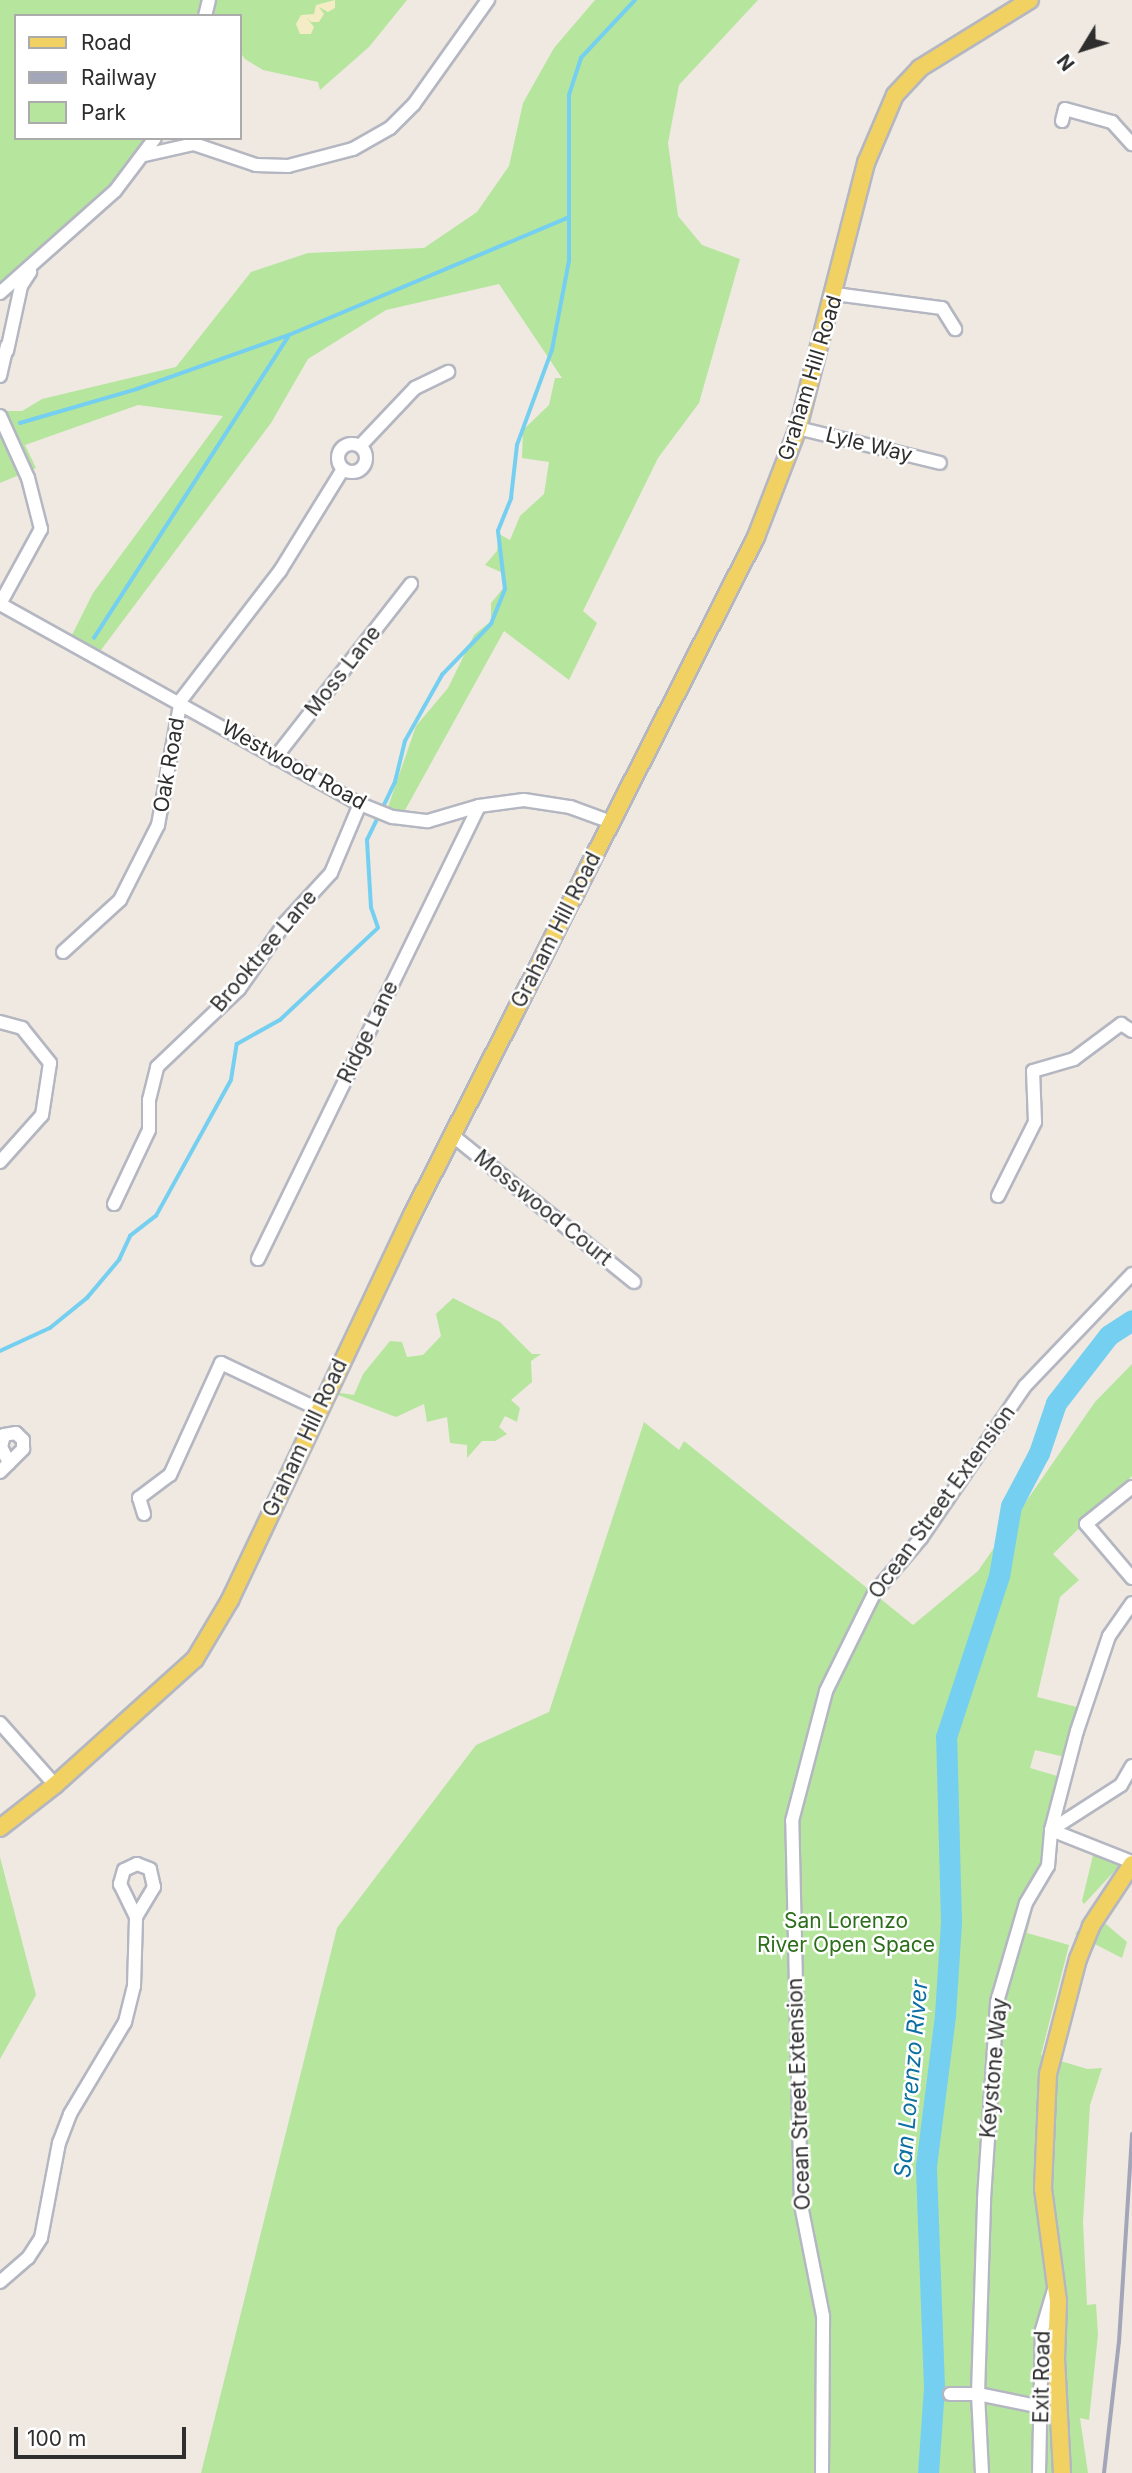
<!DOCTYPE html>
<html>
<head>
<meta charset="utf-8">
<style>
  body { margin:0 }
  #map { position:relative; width:1132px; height:2473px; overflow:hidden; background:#efe9e1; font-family:Inter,sans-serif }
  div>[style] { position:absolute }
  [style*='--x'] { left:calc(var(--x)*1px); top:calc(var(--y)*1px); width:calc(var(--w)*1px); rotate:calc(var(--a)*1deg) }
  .green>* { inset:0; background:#b6e59e }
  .sand>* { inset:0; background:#f3ecc5 }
  .stream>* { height:3.5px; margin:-1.75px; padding:0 1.75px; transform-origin:1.75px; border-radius:1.75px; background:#75cff0 }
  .river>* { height:21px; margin:-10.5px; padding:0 10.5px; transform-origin:10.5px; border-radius:10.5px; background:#75cff0 }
  .roads { filter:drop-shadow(2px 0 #b4b7c1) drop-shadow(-2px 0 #b4b7c1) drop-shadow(0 2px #b4b7c1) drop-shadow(0 -2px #b4b7c1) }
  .minor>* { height:12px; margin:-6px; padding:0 6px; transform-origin:6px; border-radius:6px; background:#fff }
  .minor>.ring { margin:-6px; padding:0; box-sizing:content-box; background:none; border:12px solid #fff; border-radius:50% }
  .major>* { height:16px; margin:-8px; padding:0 8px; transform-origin:8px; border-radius:8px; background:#f2d163 }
  .rail>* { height:3.5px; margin:-1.75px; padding:0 1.75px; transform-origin:1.75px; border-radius:1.75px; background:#a3a6b8 }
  span { translate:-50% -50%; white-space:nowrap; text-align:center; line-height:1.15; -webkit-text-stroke:5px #fff; paint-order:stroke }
  .street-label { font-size:21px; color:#2e2e2e }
  .park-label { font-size:21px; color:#2c6e1b }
  .water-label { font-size:23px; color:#0d6fa3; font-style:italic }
  .legend { position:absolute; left:14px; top:14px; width:228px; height:126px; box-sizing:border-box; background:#fff; border:2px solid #ababab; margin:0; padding:9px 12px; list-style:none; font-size:21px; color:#2e2e2e }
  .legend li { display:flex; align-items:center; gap:14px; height:35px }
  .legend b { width:35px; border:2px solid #ababab }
  .north { position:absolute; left:1048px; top:14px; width:70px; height:70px; -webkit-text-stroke:5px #fff; paint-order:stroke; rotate:232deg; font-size:19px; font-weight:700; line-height:28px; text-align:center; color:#2e2e2e }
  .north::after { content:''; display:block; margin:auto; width:24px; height:32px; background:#2e2e2e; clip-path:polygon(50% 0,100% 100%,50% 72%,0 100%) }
  .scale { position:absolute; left:14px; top:2427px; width:172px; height:32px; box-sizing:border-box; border:4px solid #2e2e2e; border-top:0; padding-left:9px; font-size:21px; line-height:24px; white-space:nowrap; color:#2e2e2e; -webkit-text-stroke:5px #fff; paint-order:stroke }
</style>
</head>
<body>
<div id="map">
  <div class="green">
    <div style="clip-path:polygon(0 0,407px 0,369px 47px,320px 90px,318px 82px,263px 70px,245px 59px,240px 52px,240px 16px,16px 16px,16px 138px,152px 138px,134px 167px,0 291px)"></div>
    <div style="clip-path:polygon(595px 0,758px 0,679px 85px,668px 143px,678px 216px,702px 245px,740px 259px,699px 403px,658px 458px,583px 611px,597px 623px,569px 680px,504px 631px,404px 812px,393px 817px,388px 807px,416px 726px,448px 688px,474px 635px,491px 621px,491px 603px,505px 586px,503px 573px,485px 565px,497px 551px,499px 534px,510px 540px,520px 516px,544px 494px,549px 462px,522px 458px,523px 430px,549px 405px,555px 378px,562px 378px,499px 284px,386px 310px,308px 359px,271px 423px,98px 654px,70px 639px,93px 593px,223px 416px,138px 405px,25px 445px,36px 468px,0 483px,0 411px,22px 411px,42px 399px,176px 367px,251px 272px,308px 253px,424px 248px,477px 212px,509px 166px,523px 103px,554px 48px)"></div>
    <div style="clip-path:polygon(453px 1298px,500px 1322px,532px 1354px,541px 1354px,531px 1361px,532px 1382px,511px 1400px,520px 1408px,517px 1422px,505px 1416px,499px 1427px,507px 1434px,495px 1441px,482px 1441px,467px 1458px,467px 1445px,450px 1443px,447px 1417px,427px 1422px,424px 1404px,396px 1417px,328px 1391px,354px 1395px,363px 1374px,390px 1341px,402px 1342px,407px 1357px,423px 1355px,441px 1336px,436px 1314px)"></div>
    <div style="clip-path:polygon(1132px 1364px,1132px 1476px,1053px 1554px,1079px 1580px,1060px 1597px,1037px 1697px,1081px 1708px,1069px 1758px,1035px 1750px,1030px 1768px,1064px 1778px,1027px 1933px,1069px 1945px,1041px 2055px,1087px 2069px,1102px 2068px,1090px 2105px,1083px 2222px,1087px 2305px,1096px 2304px,1098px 2335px,1089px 2420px,1080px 2418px,1088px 2473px,201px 2473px,337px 1928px,476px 1745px,549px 1712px,644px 1422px,679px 1450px,684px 1441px,913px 1625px,978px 1571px,1095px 1402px)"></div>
    <div style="clip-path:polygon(1094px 1851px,1121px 1864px,1084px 1904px,1082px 1901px)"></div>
    <div style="clip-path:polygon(0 1857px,36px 1995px,0 2059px)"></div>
    <div style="clip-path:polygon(1093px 1913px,1127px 1942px,1122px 1958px,1075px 1934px)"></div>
  </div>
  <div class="sand">
    <div style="clip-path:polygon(335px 0,335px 8px,328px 12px,319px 7px,324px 14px,319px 22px,311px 22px,306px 17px,314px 27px,311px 34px,300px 34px,296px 24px,301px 15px,314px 14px,316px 5px)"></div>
  </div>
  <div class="stream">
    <div style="--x:20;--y:423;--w:122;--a:-16.2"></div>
    <div style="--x:137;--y:389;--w:161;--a:-19.6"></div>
    <div style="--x:289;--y:335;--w:303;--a:-22.8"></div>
    <div style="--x:94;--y:638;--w:358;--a:-57.2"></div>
    <div style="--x:0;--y:1351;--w:55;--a:-24.7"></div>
    <div style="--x:50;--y:1328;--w:48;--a:-39"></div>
    <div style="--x:87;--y:1298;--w:50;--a:-49.9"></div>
    <div style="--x:119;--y:1260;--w:26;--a:-65"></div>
    <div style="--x:130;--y:1236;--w:33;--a:-38"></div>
    <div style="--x:156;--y:1216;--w:155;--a:-61.1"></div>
    <div style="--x:231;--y:1080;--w:36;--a:-81"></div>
    <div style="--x:237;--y:1044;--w:49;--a:-29.2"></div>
    <div style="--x:280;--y:1020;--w:134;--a:-43.2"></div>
    <div style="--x:378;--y:928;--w:21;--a:-109"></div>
    <div style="--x:371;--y:908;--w:68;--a:-93.4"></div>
    <div style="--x:367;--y:840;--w:64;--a:-64.2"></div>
    <div style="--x:395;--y:782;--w:42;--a:-76.3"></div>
    <div style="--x:405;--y:741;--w:76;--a:-60.7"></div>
    <div style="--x:442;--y:675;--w:71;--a:-46.1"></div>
    <div style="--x:491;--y:624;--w:37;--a:-68"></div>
    <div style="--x:505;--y:590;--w:59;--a:-96.8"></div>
    <div style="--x:498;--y:531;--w:35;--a:-68"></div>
    <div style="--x:511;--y:498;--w:53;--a:-83.5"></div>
    <div style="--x:517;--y:445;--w:101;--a:-69.8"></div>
    <div style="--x:552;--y:350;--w:91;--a:-79.2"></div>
    <div style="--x:569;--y:261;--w:166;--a:-90"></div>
    <div style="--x:569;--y:95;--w:39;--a:-72"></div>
    <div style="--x:581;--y:58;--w:79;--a:-47"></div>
  </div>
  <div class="river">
    <div style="--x:928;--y:2473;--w:86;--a:-86"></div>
    <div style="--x:934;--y:2387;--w:221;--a:-92.1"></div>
    <div style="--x:926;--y:2166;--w:152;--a:-82.8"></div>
    <div style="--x:945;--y:2015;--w:93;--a:-86.3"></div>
    <div style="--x:951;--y:1922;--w:185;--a:-91.5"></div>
    <div style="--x:946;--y:1737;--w:169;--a:-71.8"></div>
    <div style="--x:999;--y:1576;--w:71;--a:-80.3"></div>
    <div style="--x:1011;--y:1506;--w:60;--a:-62.2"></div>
    <div style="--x:1039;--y:1453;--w:53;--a:-71.2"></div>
    <div style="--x:1056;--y:1403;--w:86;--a:-52.1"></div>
    <div style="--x:1109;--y:1335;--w:27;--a:-33"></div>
  </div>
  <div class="roads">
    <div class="minor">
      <div style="--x:205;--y:16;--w:16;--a:-76"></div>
      <div style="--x:1062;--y:121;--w:12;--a:-76"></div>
      <div style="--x:1065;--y:109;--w:49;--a:15.5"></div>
      <div style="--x:1112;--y:122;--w:30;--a:48"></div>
      <div style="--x:194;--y:144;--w:65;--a:18.7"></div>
      <div style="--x:256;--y:165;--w:32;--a:2"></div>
      <div style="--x:288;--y:166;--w:67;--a:-14.7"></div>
      <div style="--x:353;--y:149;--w:43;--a:-29.6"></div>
      <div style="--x:390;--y:128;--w:34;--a:-45"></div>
      <div style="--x:414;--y:104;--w:128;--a:-54.6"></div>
      <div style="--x:145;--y:155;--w:50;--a:-12.7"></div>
      <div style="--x:194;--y:144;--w:5;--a:-127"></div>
      <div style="--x:0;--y:293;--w:154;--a:-41.6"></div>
      <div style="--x:115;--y:191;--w:66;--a:-53"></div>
      <div style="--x:835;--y:294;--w:108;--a:7.5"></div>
      <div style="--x:942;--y:308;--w:25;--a:58"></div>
      <div style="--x:7;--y:351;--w:66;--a:-77.8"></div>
      <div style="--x:21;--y:286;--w:17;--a:-57"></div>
      <div style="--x:0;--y:376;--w:31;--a:-77"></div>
      <div style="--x:0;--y:416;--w:68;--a:65.7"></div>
      <div style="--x:28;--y:478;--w:53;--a:75.7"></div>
      <div style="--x:41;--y:529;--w:85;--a:118.7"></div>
      <div style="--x:798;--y:428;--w:146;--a:13.8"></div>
      <div class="ring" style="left:338px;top:444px;width:16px;height:16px"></div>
      <div style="--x:360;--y:446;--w:80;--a:-46.5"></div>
      <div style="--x:415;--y:388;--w:37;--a:-26"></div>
      <div style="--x:0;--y:604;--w:412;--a:29.1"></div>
      <div style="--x:360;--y:804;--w:35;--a:22"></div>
      <div style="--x:393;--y:817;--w:35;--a:7"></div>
      <div style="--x:428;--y:821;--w:53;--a:-16.4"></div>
      <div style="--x:479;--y:806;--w:45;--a:-7.6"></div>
      <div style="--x:524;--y:800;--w:47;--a:8.7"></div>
      <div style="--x:570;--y:807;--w:44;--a:20.1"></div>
      <div style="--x:275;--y:758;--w:221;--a:-52"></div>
      <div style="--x:63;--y:952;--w:77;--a:-42.4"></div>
      <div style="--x:120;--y:900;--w:84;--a:-63.1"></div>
      <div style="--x:158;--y:825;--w:127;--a:-79.6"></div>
      <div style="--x:181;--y:700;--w:163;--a:-52.5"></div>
      <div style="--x:280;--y:571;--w:120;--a:-58.3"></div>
      <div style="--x:0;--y:1022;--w:23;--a:15"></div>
      <div style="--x:22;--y:1028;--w:45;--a:51.3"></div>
      <div style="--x:50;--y:1063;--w:53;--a:98.7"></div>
      <div style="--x:42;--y:1115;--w:63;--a:131.8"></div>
      <div style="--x:452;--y:1135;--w:234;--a:38.9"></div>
      <div style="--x:998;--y:1196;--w:83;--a:-63.4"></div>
      <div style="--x:1035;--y:1122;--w:51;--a:-92.2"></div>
      <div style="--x:1033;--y:1071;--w:43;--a:-16.3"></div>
      <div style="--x:1074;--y:1059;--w:59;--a:-36.7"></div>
      <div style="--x:1121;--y:1024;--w:13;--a:32"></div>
      <div style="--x:114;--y:1204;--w:82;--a:-64.7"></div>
      <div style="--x:149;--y:1130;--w:30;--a:-90"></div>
      <div style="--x:149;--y:1100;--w:34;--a:-76"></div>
      <div style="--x:157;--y:1067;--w:113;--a:-43.6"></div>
      <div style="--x:239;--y:989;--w:80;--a:-55.1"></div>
      <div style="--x:285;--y:923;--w:68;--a:-47.4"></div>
      <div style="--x:331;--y:873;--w:75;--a:-67.2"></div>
      <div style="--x:258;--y:1259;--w:504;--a:-63.99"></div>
      <div style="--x:0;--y:1472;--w:33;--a:-45"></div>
      <div style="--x:23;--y:1449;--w:9;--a:-90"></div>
      <div style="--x:23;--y:1440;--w:10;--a:-135"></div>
      <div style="--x:16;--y:1433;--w:12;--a:171"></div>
      <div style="--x:4;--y:1435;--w:12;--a:104"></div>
      <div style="--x:1;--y:1447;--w:18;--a:63"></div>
      <div style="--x:1132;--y:1487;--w:59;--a:141.2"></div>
      <div style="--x:1086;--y:1524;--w:71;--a:49.6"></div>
      <div style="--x:144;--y:1514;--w:17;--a:-107"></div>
      <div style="--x:139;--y:1498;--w:39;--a:-37"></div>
      <div style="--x:170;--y:1475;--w:123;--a:-65.5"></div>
      <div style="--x:221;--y:1363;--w:107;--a:25.4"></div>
      <div style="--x:0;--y:1723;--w:83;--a:48.4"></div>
      <div style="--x:1051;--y:1830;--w:83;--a:-32.7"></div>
      <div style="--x:1121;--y:1785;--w:22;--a:-60"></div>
      <div style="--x:1051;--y:1830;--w:87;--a:21.6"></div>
      <div style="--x:0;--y:2282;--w:37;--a:-41"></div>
      <div style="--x:28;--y:2258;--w:24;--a:-57"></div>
      <div style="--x:41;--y:2238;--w:97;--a:-79.3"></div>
      <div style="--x:59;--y:2143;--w:31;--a:-69"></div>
      <div style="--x:70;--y:2114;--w:107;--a:-59.1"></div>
      <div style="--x:125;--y:2022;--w:37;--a:-76"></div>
      <div style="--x:134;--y:1986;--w:69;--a:-88.3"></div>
      <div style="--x:136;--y:1917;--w:35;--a:-59"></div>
      <div style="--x:154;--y:1887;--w:18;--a:-103"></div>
      <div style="--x:150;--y:1869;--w:14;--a:-159"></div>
      <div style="--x:137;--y:1864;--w:14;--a:155"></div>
      <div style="--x:124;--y:1870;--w:15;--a:106"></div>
      <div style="--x:120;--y:1884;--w:37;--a:64"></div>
      <div style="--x:950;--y:2394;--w:28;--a:0"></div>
      <div style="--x:978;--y:2394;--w:64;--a:11.7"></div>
      <div style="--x:822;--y:2473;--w:157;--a:-89.6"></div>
      <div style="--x:823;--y:2316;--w:113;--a:-101.2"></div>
      <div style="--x:801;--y:2205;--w:384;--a:-91.3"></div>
      <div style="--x:792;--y:1821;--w:134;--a:-75.3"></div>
      <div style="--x:826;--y:1691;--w:110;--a:-63.7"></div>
      <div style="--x:875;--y:1592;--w:71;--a:-49.6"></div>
      <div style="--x:921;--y:1538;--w:184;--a:-55.6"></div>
      <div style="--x:1025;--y:1386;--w:155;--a:-46.3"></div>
      <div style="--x:982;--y:2473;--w:79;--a:-92.9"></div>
      <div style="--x:978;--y:2394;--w:195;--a:-88.2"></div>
      <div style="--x:984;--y:2199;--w:197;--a:-86.2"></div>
      <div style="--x:997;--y:2002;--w:103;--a:-73.7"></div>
      <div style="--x:1026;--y:1903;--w:43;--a:-59.3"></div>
      <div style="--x:1048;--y:1866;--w:36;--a:-85"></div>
      <div style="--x:1051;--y:1830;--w:102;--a:-75.3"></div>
      <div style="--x:1077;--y:1731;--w:100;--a:-71.4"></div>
      <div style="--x:1109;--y:1636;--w:40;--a:-55.1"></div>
      <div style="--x:1039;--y:2473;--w:143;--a:-88.8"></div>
      <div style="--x:1042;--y:2330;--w:46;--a:-73.5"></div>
    </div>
    <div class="major">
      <div style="--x:0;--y:1828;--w:70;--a:-38"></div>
      <div style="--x:55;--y:1785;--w:188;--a:-42"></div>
      <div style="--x:195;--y:1659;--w:69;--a:-59.3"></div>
      <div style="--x:230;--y:1600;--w:424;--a:-64.7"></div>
      <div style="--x:411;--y:1217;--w:763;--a:-63.1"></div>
      <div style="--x:756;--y:537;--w:117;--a:-68.9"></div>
      <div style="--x:798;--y:428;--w:274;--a:-75.6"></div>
      <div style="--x:866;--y:163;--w:74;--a:-66.9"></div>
      <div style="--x:895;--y:95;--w:37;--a:-47"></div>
      <div style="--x:920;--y:68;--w:129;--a:-31.7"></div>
      <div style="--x:1062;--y:2473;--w:114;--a:-93"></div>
      <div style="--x:1056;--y:2359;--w:58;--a:-88"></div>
      <div style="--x:1058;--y:2301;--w:114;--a:-97.6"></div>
      <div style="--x:1043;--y:2188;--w:114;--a:-87.5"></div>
      <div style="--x:1048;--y:2074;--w:119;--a:-75.4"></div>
      <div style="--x:1078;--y:1959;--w:35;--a:-68"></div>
      <div style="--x:1091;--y:1926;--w:74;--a:-56.5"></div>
    </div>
  </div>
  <div class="rail">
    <div style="--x:1104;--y:2473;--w:132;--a:-83.5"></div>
    <div style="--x:1119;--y:2342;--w:208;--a:-86.4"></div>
  </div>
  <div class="street-label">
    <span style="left:810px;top:378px;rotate:-73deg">Graham Hill Road</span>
    <span style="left:869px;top:445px;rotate:14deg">Lyle Way</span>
    <span style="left:343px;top:671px;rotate:-52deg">Moss Lane</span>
    <span style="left:169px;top:765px;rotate:-80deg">Oak Road</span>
    <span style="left:294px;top:765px;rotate:29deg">Westwood Road</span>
    <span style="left:556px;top:930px;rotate:-63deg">Graham Hill Road</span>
    <span style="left:264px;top:951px;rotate:-50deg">Brooktree Lane</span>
    <span style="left:368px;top:1032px;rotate:-64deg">Ridge Lane</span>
    <span style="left:543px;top:1208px;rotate:39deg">Mosswood Court</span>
    <span style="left:305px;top:1438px;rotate:-65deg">Graham Hill Road</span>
    <span style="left:942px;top:1502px;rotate:-54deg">Ocean Street Extension</span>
    <span style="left:994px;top:2068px;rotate:-85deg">Keystone Way</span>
    <span style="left:799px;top:2094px;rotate:-92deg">Ocean Street Extension</span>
    <span style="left:1042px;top:2377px;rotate:-89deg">Exit Road</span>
  </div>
  <div class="park-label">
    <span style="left:846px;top:1933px">San Lorenzo<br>River Open Space</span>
  </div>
  <div class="water-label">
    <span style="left:911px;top:2079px;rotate:-85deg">San Lorenzo River</span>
  </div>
  <ul class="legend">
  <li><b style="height:9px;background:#f2d163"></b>Road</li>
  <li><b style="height:9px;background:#a3a6b8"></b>Railway</li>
  <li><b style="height:19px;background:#b6e59e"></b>Park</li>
  </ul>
  <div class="north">N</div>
  <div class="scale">100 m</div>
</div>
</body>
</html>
